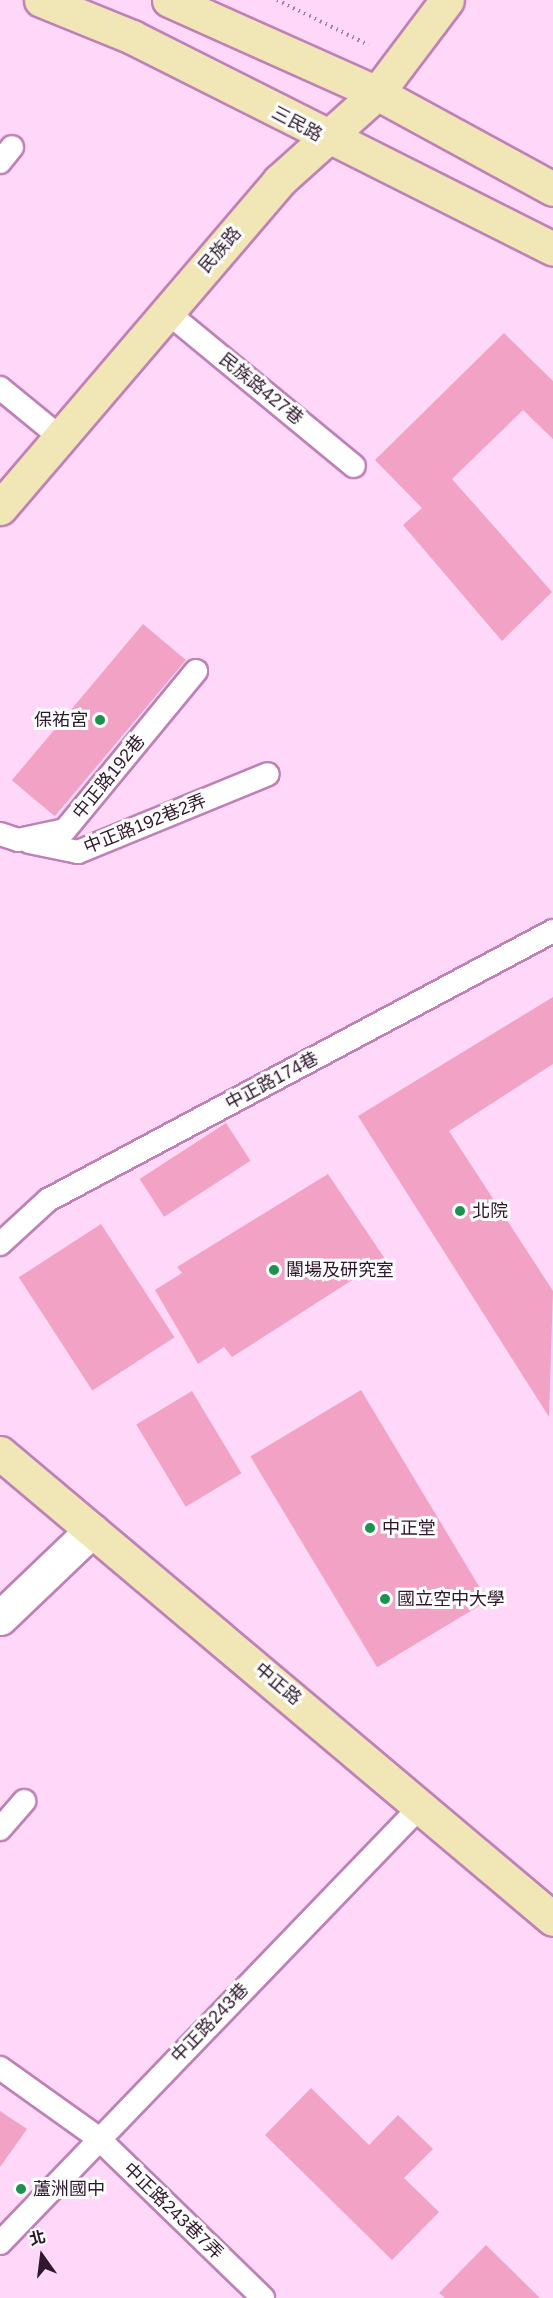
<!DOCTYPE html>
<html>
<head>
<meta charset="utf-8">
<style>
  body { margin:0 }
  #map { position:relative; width:553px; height:2298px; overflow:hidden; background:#ffd7f8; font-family:Helvetica,"Noto Sans TC",sans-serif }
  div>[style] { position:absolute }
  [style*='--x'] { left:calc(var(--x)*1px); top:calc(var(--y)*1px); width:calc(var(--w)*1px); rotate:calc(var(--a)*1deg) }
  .building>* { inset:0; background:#f2a2c5; transform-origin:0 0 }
  .path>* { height:4px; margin-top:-2px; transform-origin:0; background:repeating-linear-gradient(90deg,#a1809c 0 1.5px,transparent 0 6px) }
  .roads { filter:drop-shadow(2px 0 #bf81b6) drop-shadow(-2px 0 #bf81b6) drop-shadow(0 2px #bf81b6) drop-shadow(0 -2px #bf81b6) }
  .lane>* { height:22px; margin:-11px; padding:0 11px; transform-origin:11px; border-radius:11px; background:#fff }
  .street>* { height:33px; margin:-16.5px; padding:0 16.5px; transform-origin:16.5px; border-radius:16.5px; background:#fff }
  .secondary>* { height:33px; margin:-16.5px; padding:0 16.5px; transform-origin:16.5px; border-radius:16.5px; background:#f1e6b6 }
  .dots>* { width:16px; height:16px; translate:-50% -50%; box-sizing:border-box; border:3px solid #fff; border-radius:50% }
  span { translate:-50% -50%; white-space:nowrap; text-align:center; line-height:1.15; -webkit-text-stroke:6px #fff; paint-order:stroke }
  .street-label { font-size:18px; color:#2f172c }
  .poi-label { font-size:18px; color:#2f172c }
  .right { translate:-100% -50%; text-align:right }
  .left { translate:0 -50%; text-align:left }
  .north { position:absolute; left:12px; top:2226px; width:60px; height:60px; -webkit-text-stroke:4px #fff; paint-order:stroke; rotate:346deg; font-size:16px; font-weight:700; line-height:24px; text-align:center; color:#2f172c }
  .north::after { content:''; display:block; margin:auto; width:21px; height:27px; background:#2f172c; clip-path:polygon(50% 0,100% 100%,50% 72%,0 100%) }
</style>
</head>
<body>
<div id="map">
  <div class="building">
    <div style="clip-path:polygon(504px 333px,553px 381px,553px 439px,523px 410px,452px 479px,552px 592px,502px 641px,403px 525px,422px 508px,375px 460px)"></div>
    <div style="left:143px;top:624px;width:56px;height:204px;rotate:40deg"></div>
    <div style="clip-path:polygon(553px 997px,553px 1064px,449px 1131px,553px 1291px,549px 1417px,358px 1116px)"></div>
    <div style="left:226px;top:1123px;width:45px;height:103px;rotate:57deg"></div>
    <div style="clip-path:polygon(328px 1174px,385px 1259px,232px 1357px,224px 1347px,198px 1364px,155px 1290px,182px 1273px,177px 1267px)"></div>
    <div style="left:101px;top:1224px;width:135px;height:98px;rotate:57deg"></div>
    <div style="left:361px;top:1390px;width:246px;height:129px;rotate:59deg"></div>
    <div style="left:192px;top:1391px;width:96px;height:65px;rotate:59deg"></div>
    <div style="clip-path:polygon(311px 2088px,369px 2145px,398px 2115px,433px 2149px,404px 2178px,439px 2212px,392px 2260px,265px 2135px)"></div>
    <div style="clip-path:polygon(0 2111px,27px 2129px,0 2167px)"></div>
    <div style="clip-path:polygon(486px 2245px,540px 2298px,445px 2298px,439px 2293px)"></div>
  </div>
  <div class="path">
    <div style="--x:277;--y:0;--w:102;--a:26.1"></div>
  </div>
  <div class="roads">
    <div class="lane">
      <div style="--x:0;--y:162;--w:19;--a:-51"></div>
      <div style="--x:167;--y:312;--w:242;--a:39.5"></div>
      <div style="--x:0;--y:388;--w:79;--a:39.3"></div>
      <div style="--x:0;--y:834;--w:19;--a:18"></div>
      <div style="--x:18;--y:840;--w:48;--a:-12"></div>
      <div style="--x:65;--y:830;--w:206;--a:-50.5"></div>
      <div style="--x:29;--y:842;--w:50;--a:11.5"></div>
      <div style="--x:78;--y:852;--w:205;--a:-22.3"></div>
      <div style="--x:0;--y:1244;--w:65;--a:-42.5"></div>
      <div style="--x:48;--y:1200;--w:572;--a:-28.04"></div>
      <div style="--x:0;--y:1829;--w:37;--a:-49"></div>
      <div style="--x:0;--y:2068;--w:120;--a:35.5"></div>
      <div style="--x:98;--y:2138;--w:230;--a:44.1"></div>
      <div style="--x:0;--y:2243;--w:608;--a:-46.07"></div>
    </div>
    <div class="street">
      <div style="--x:0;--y:1618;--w:127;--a:-43.7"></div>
    </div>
    <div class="secondary">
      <div style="--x:41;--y:0;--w:98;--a:22.1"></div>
      <div style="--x:132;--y:37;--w:471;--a:26.7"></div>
      <div style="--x:169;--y:0;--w:228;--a:24.1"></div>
      <div style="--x:377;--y:93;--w:200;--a:28.6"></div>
      <div style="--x:0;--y:508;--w:430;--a:-49.5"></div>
      <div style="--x:279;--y:181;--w:132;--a:-41.9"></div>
      <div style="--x:377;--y:93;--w:116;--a:-53"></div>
      <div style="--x:0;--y:1453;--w:723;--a:40.12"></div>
    </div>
  </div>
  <div class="dots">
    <div style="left:100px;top:720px;background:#1b924d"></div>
    <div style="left:460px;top:1211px;background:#1b924d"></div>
    <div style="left:274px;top:1270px;background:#1b924d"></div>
    <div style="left:370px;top:1528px;background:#1b924d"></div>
    <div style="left:385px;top:1599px;background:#1b924d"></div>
    <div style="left:21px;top:2189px;background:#1b924d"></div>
  </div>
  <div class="street-label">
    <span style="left:297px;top:124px;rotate:28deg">三民路</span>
    <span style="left:220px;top:250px;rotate:-49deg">民族路</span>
    <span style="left:261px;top:389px;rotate:39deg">民族路427巷</span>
    <span style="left:109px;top:777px;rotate:-51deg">中正路192巷</span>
    <span style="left:145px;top:824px;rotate:-22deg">中正路192巷2弄</span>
    <span style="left:272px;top:1081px;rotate:-28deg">中正路174巷</span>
    <span style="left:278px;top:1684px;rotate:40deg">中正路</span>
    <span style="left:210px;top:2023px;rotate:-46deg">中正路243巷</span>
    <span style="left:173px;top:2211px;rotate:44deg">中正路243巷7弄</span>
  </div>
  <div class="poi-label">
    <span class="right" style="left:88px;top:720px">保祐宮</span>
    <span class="left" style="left:472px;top:1211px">北院</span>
    <span class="left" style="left:286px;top:1270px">闈場及研究室</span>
    <span class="left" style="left:382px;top:1528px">中正堂</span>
    <span class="left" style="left:397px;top:1599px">國立空中大學</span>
    <span class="left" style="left:33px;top:2189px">蘆洲國中</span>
  </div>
  <div class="north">北</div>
</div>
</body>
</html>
